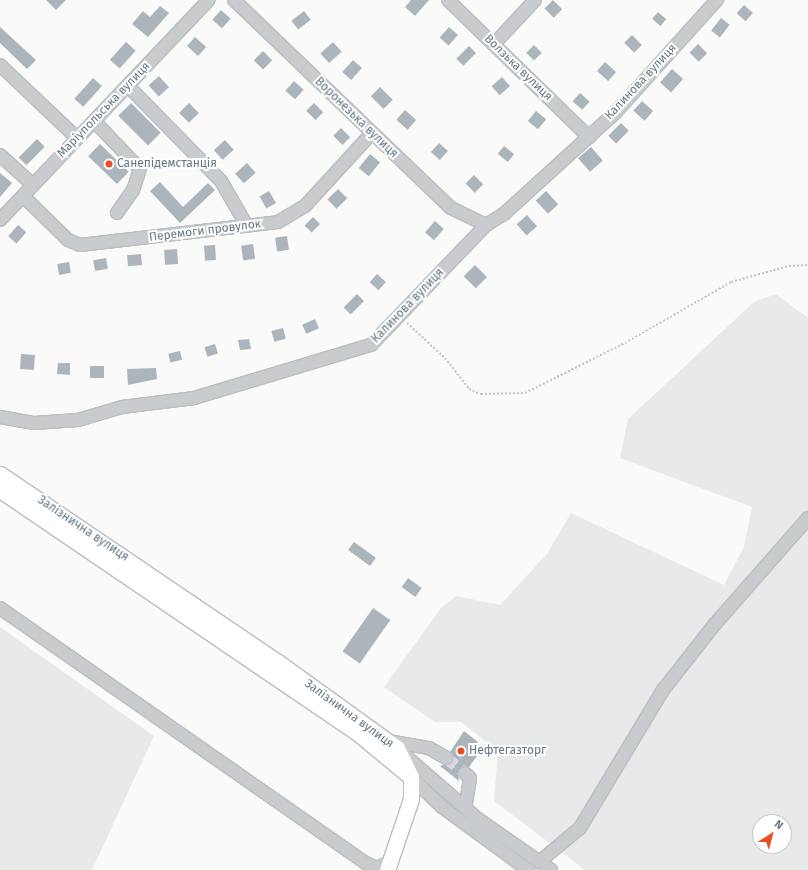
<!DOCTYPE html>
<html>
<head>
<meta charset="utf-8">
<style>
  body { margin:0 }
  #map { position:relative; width:808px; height:870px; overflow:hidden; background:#fafaf8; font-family:"Fira Sans",sans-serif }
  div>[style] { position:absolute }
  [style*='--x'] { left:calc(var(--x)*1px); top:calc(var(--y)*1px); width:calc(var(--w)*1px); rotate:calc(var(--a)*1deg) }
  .built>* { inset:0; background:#e8e9e9 }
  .building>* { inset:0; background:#acb5bb; transform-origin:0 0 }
  .minor-tunnel>* { height:12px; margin-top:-6px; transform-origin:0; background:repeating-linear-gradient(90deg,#d4d9db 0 12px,transparent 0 18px) }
  .path>* { height:2px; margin-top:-1px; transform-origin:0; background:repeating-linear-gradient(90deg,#c1c4c6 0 2px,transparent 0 4px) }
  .roads { filter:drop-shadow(1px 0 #b9bec2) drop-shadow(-1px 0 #b9bec2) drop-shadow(0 1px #b9bec2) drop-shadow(0 -1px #b9bec2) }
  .minor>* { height:12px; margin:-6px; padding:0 6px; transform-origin:6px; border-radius:6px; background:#c8cccf }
  .major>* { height:15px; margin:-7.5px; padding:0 7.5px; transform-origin:7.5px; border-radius:7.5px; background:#fff }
  .dots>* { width:11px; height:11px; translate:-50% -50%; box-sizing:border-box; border:2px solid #fff; border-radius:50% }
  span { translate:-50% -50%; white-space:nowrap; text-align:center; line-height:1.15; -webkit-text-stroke:4px #fff; paint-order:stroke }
  .street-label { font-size:12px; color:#647784 }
  .poi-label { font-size:12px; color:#647784 }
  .left { translate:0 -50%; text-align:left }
  .north { position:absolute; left:752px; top:814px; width:40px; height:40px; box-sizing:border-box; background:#fff; border:1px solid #c1c9ce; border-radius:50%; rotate:36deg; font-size:11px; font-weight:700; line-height:16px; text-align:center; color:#647784 }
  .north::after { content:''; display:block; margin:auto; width:14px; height:18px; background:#eb4e27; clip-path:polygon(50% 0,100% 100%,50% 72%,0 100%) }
</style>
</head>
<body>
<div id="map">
  <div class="built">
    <div style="clip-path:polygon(evenodd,776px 294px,808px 318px,808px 870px,585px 870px,494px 801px,498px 751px,461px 722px,435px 722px,384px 687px,441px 608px,456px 596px,500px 605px,547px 554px,571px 513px,724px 585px,744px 547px,752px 507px,620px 458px,628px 419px,754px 302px,776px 294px,760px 822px,784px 822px,784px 846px,760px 846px,760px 822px)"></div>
    <div style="clip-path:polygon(0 627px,154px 736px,92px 870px,0 870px)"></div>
  </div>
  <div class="building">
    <div style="clip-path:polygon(46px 0,66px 0,56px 10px)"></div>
    <div style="clip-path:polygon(411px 0,429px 0,415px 16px,405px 7px)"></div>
    <div style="left:553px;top:0;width:13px;height:12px;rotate:45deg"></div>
    <div style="left:744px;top:5px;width:12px;height:11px;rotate:42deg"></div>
    <div style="clip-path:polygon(160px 6px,169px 13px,148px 37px,132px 24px,143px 11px,150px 17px)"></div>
    <div style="left:221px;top:10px;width:13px;height:13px;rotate:42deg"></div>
    <div style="left:304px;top:11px;width:11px;height:16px;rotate:52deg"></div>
    <div style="left:658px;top:12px;width:11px;height:9px;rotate:41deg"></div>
    <div style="left:721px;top:18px;width:11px;height:16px;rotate:38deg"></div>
    <div style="clip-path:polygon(0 27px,36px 60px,27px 69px,0 43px)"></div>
    <div style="left:449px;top:27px;width:12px;height:14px;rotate:42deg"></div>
    <div style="left:632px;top:35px;width:14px;height:11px;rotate:45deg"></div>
    <div style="left:195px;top:37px;width:15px;height:12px;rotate:42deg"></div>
    <div style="left:126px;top:42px;width:13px;height:24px;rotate:42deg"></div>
    <div style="left:333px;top:42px;width:13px;height:17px;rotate:48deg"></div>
    <div style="left:698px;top:44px;width:13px;height:12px;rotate:45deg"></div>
    <div style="left:534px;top:45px;width:11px;height:11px;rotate:45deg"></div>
    <div style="left:469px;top:46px;width:10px;height:18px;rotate:45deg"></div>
    <div style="left:263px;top:51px;width:13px;height:13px;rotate:45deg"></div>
    <div style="left:353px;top:60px;width:12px;height:16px;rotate:42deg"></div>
    <div style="left:605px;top:62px;width:15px;height:12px;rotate:42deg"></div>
    <div style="left:672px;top:69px;width:15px;height:18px;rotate:42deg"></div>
    <div style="left:159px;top:76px;width:15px;height:14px;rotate:48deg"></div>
    <div style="left:502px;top:77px;width:12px;height:14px;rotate:48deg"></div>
    <div style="left:93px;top:78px;width:12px;height:28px;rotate:42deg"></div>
    <div style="left:294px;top:81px;width:13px;height:13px;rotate:42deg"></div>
    <div style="left:380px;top:87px;width:18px;height:13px;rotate:45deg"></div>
    <div style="left:580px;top:93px;width:13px;height:11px;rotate:42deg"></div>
    <div style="left:642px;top:101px;width:15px;height:13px;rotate:42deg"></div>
    <div style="left:131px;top:103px;width:42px;height:18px;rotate:45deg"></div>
    <div style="left:189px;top:103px;width:14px;height:14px;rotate:45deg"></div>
    <div style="left:314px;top:103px;width:13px;height:11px;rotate:45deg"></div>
    <div style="left:405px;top:110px;width:15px;height:13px;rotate:42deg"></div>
    <div style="left:536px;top:111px;width:13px;height:13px;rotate:39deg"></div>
    <div style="left:621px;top:123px;width:11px;height:18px;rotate:45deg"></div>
    <div style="left:341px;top:128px;width:13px;height:11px;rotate:45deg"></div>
    <div style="left:37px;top:139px;width:11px;height:26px;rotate:45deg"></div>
    <div style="left:225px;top:140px;width:13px;height:15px;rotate:48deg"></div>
    <div style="left:439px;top:143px;width:12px;height:12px;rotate:42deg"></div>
    <div style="left:100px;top:144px;width:40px;height:17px;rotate:44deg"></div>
    <div style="left:504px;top:146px;width:13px;height:10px;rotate:39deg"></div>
    <div style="left:591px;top:147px;width:18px;height:17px;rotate:49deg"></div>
    <div style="left:370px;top:154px;width:13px;height:18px;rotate:39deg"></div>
    <div style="left:247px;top:163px;width:13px;height:16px;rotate:48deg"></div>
    <div style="clip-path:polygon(0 173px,12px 183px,0 197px)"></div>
    <div style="left:474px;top:175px;width:13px;height:12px;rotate:45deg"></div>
    <div style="clip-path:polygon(160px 182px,183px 207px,208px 183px,215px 190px,180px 223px,150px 191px)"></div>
    <div style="left:338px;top:189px;width:13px;height:15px;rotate:45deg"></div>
    <div style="left:269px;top:191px;width:14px;height:11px;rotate:60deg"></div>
    <div style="left:546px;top:191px;width:18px;height:14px;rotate:47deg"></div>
    <div style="left:527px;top:215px;width:15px;height:14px;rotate:48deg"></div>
    <div style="left:313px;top:217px;width:10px;height:12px;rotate:45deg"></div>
    <div style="left:435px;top:221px;width:12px;height:15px;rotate:42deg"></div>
    <div style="left:18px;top:225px;width:11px;height:15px;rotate:41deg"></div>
    <div style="left:287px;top:236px;width:14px;height:12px;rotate:82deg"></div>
    <div style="left:253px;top:244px;width:15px;height:12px;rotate:82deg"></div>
    <div style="left:215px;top:245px;width:15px;height:11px;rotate:86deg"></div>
    <div style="left:177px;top:249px;width:15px;height:13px;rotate:86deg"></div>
    <div style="left:141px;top:254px;width:11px;height:14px;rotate:85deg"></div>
    <div style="left:106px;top:258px;width:11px;height:13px;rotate:80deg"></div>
    <div style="left:69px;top:262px;width:11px;height:12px;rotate:80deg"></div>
    <div style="left:475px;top:265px;width:17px;height:16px;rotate:45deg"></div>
    <div style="left:377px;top:274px;width:12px;height:11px;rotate:42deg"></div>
    <div style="left:357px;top:294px;width:10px;height:19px;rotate:45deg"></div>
    <div style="left:315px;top:319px;width:10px;height:14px;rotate:66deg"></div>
    <div style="left:283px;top:328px;width:11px;height:12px;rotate:75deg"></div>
    <div style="clip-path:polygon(249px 339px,251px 349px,240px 350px,238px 340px)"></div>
    <div style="left:215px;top:344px;width:10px;height:11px;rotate:73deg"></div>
    <div style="left:180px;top:351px;width:9px;height:12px;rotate:77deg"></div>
    <div style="left:21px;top:354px;width:14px;height:15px;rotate:4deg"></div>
    <div style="clip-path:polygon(58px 363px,70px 363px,70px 375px,57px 374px)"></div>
    <div style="left:90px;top:366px;width:14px;height:12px"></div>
    <div style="clip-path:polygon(156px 368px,157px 379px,128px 385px,127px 369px)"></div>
    <div style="left:354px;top:542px;width:27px;height:10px;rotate:36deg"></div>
    <div style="left:408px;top:578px;width:17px;height:11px;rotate:36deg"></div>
    <div style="left:373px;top:608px;width:21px;height:53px;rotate:35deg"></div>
    <div style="clip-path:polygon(464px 731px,478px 742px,471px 752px,477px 756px,469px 767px,463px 766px,458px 771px,459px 781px,440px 766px,452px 762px,450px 752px)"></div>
  </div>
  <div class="minor-tunnel">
    <div style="--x:446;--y:758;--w:24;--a:38"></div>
  </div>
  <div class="path">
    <div style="--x:407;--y:323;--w:52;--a:42.6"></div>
    <div style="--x:445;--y:358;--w:39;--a:52"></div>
    <div style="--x:469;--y:389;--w:13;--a:23"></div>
    <div style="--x:481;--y:394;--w:44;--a:-1.3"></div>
    <div style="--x:525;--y:393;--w:112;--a:-26.6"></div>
    <div style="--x:625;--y:343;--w:122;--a:-29.9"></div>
    <div style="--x:731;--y:282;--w:60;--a:-15.4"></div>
    <div style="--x:789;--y:266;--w:19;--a:-3"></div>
  </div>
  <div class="roads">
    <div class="minor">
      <div style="--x:234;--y:0;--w:301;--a:43.8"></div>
      <div style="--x:451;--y:208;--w:39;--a:26"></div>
      <div style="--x:448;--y:0;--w:197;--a:44.2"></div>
      <div style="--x:494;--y:44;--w:60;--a:-47"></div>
      <div style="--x:0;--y:65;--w:106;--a:43.5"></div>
      <div style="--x:128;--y:86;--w:133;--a:45.6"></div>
      <div style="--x:221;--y:181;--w:52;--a:60"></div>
      <div style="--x:94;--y:121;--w:66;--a:46.2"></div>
      <div style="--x:140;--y:169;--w:22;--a:108"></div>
      <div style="--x:133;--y:190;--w:28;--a:125"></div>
      <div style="--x:0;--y:155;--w:45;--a:42.3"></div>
      <div style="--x:23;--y:196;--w:63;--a:44.4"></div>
      <div style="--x:68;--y:240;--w:13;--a:23"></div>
      <div style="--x:80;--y:245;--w:199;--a:-6.6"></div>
      <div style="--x:278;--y:222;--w:31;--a:-31"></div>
      <div style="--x:305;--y:206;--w:98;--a:-47.5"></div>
      <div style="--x:0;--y:220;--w:303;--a:-46.5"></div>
      <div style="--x:0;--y:417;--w:35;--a:10"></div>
      <div style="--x:34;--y:423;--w:44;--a:-3.9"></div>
      <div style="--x:78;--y:420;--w:46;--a:-16.5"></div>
      <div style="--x:122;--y:407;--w:73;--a:-7.1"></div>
      <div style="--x:194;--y:398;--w:185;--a:-16.7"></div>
      <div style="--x:371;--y:345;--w:166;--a:-46.2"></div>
      <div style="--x:486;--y:225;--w:22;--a:-32"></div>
      <div style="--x:505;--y:213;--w:150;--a:-42.3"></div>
      <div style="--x:616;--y:112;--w:151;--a:-48"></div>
      <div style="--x:0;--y:608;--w:446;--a:34.9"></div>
      <div style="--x:366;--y:863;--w:12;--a:24"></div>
      <div style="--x:377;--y:868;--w:11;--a:-27"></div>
      <div style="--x:388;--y:741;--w:42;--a:9.7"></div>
      <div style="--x:429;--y:748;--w:20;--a:30"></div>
      <div style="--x:400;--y:751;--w:103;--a:41.1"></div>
      <div style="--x:478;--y:819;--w:89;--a:34.9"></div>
      <div style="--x:465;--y:773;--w:7;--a:45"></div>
      <div style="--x:470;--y:778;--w:30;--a:99"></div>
      <div style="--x:411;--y:777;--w:43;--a:44.1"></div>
      <div style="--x:442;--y:807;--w:107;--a:36.2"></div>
      <div style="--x:539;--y:862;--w:53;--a:-39.7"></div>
      <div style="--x:580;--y:828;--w:161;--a:-59"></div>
      <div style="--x:663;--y:690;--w:84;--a:-51.8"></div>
      <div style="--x:715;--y:624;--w:141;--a:-48.7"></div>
    </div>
    <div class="major">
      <div style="--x:0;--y:474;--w:336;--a:34.1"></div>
      <div style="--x:278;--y:662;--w:147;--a:35.9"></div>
      <div style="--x:397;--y:748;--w:32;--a:64"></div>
      <div style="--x:411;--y:777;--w:22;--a:90"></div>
      <div style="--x:411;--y:799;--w:75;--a:108.7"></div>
      <div style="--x:0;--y:490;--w:435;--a:34.2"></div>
      <div style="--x:360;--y:735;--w:61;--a:39.7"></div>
    </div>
  </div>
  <div class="dots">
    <div style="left:109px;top:164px;background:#eb4e27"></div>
    <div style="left:461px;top:751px;background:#eb4e27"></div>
  </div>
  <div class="street-label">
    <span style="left:518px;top:68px;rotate:44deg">Волзька вулиця</span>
    <span style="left:641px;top:82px;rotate:-47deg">Калинова вулиця</span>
    <span style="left:104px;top:110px;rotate:-46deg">Маріупольська вулиця</span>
    <span style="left:356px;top:118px;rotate:44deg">Воронезька вулиця</span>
    <span style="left:205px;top:231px;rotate:-7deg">Перемоги провулок</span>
    <span style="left:408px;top:306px;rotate:-46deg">Калинова вулиця</span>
    <span style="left:83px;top:529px;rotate:34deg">Залізнична вулиця</span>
    <span style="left:349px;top:714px;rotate:36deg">Залізнична вулиця</span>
  </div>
  <div class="poi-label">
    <span class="left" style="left:117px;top:164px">Санепідемстанція</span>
    <span class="left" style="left:469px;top:751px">Нефтегазторг</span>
  </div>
  <div class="north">N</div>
</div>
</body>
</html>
